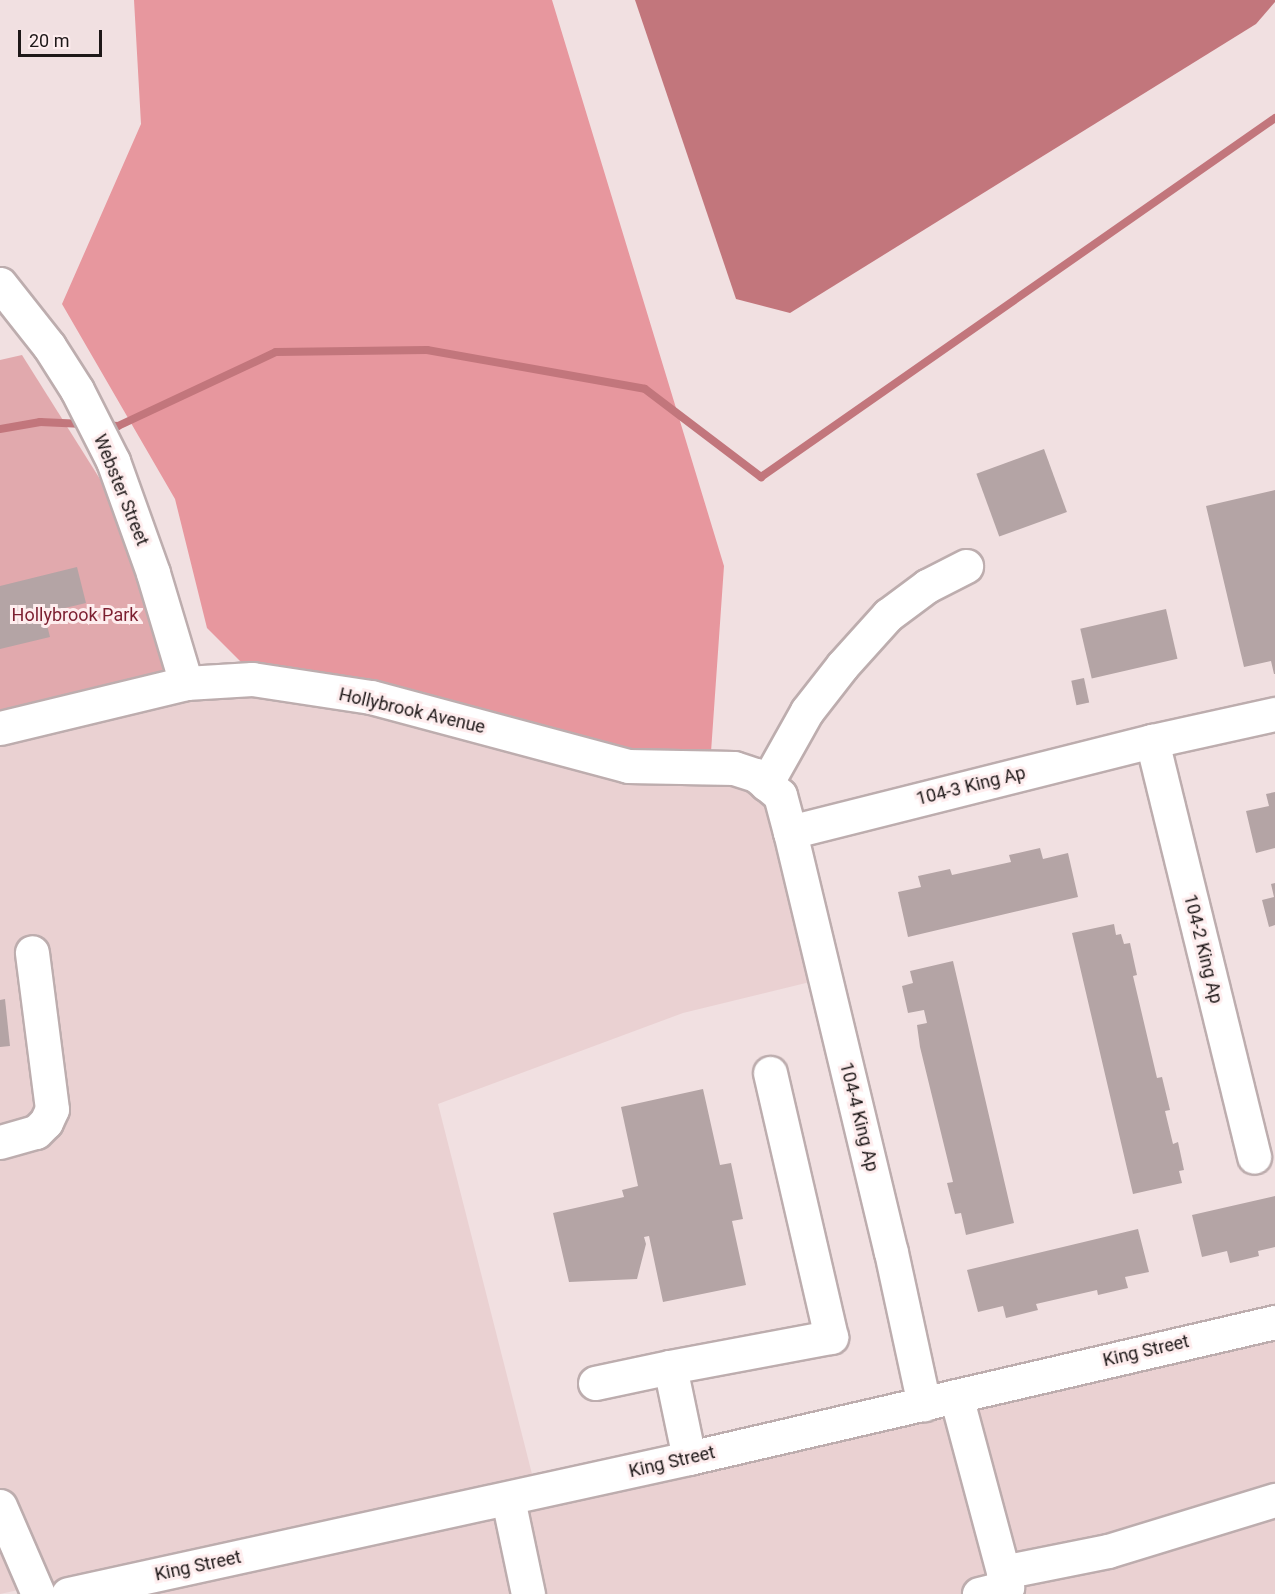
<!DOCTYPE html>
<html>
<head>
<meta charset="utf-8">
<style>
  body { margin:0 }
  #map { position:relative; width:1275px; height:1594px; overflow:hidden; background:#f1e0e1; font-family:Roboto,sans-serif }
  div>[style] { position:absolute }
  [style*='--x'] { left:calc(var(--x)*1px); top:calc(var(--y)*1px); width:calc(var(--w)*1px); rotate:calc(var(--a)*1deg) }
  .built>* { inset:0; background:#ead1d2 }
  .green>* { inset:0; background:#e1a9ad }
  .forest>* { inset:0; background:#e7979e }
  .water>* { inset:0; background:#c2767c }
  .stream>* { height:8px; margin:-4px; padding:0 4px; transform-origin:4px; border-radius:4px; background:#c2767c }
  .building>* { inset:0; background:#b4a4a5; transform-origin:0 0 }
  .roads { filter:drop-shadow(2px 0 #bdadae) drop-shadow(-2px 0 #bdadae) drop-shadow(0 2px #bdadae) drop-shadow(0 -2px #bdadae) }
  .minor>* { height:33px; margin:-16.5px; padding:0 16.5px; transform-origin:16.5px; border-radius:16.5px; background:#fff }
  span { translate:-50% -50%; white-space:nowrap; text-align:center; line-height:1.15; -webkit-text-stroke:6px #feedee; paint-order:stroke }
  .street-label { font-size:18px; color:#1e1818 }
  .park-label { font-size:18px; color:#7c1f30 }
  .scale { position:absolute; left:18px; top:30px; width:84px; height:27px; box-sizing:border-box; border:3px solid #1e1818; border-top:0; padding-left:8px; font-size:18px; line-height:21px; white-space:nowrap; color:#1e1818; -webkit-text-stroke:4px #feedee; paint-order:stroke }
</style>
</head>
<body>
<div id="map">
  <div class="built">
    <div style="clip-path:polygon(246px 667px,384px 682px,588px 747px,753px 754px,810px 982px,683px 1013px,438px 1104px,533px 1478px,0 1594px,0 716px)"></div>
    <div style="clip-path:polygon(1275px 1337px,1275px 1594px,156px 1594px)"></div>
  </div>
  <div class="green">
    <div style="clip-path:polygon(22px 355px,105px 487px,172px 672px,0 716px,0 360px)"></div>
  </div>
  <div class="forest">
    <div style="clip-path:polygon(134px 0,552px 0,724px 566px,711px 752px,588px 747px,384px 682px,246px 667px,207px 628px,175px 499px,62px 304px,141px 124px)"></div>
  </div>
  <div class="water">
    <div style="clip-path:polygon(635px 0,1275px 0,1275px 2px,1256px 24px,790px 313px,736px 299px)"></div>
  </div>
  <div class="stream">
    <div style="--x:103;--y:425;--w:15;--a:4"></div>
    <div style="--x:118;--y:426;--w:174;--a:-25.1"></div>
    <div style="--x:276;--y:352;--w:151;--a:-0.8"></div>
    <div style="--x:427;--y:350;--w:221;--a:10.1"></div>
    <div style="--x:645;--y:389;--w:146;--a:37.2"></div>
    <div style="--x:761;--y:477;--w:627;--a:-34.93"></div>
    <div style="--x:0;--y:429;--w:41;--a:-9.9"></div>
    <div style="--x:40;--y:422;--w:44;--a:2.6"></div>
  </div>
  <div class="building">
    <div style="left:1044px;top:449px;width:67px;height:72px;rotate:70deg"></div>
    <div style="clip-path:polygon(1275px 490px,1275px 674px,1274px 674px,1271px 661px,1244px 667px,1206px 506px)"></div>
    <div style="clip-path:polygon(77px 567px,86px 603px,44px 613px,50px 637px,0 649px,0 586px)"></div>
    <div style="left:1166px;top:609px;width:51px;height:88px;rotate:77deg"></div>
    <div style="left:1084px;top:678px;width:25px;height:13px;rotate:78deg"></div>
    <div style="clip-path:polygon(1275px 792px,1275px 848px,1256px 853px,1246px 811px,1269px 806px,1266px 794px)"></div>
    <div style="clip-path:polygon(1040px 848px,1043px 859px,1068px 853px,1078px 897px,908px 937px,898px 892px,921px 887px,918px 876px,950px 869px,952px 875px,1011px 862px,1009px 855px)"></div>
    <div style="clip-path:polygon(1275px 883px,1275px 925px,1269px 927px,1262px 900px,1274px 897px,1271px 884px)"></div>
    <div style="clip-path:polygon(1114px 924px,1116px 935px,1121px 934px,1124px 944px,1130px 943px,1137px 975px,1133px 976px,1157px 1078px,1162px 1077px,1170px 1110px,1165px 1111px,1173px 1144px,1178px 1142px,1184px 1170px,1179px 1171px,1182px 1183px,1133px 1194px,1072px 933px)"></div>
    <div style="clip-path:polygon(953px 961px,1014px 1223px,966px 1235px,961px 1213px,955px 1214px,947px 1183px,953px 1182px,920px 1047px,917px 1025px,927px 1023px,924px 1010px,908px 1013px,902px 986px,913px 983px,910px 971px)"></div>
    <div style="clip-path:polygon(5px 999px,10px 1046px,0 1047px,0 1000px)"></div>
    <div style="clip-path:polygon(703px 1089px,720px 1165px,731px 1163px,743px 1219px,732px 1221px,746px 1285px,663px 1302px,649px 1236px,644px 1237px,646px 1244px,637px 1279px,569px 1282px,553px 1213px,624px 1197px,622px 1190px,638px 1186px,621px 1107px)"></div>
    <div style="clip-path:polygon(1275px 1196px,1275px 1247px,1258px 1251px,1259px 1256px,1230px 1263px,1227px 1251px,1202px 1257px,1192px 1215px)"></div>
    <div style="clip-path:polygon(1138px 1229px,1149px 1272px,1125px 1277px,1128px 1288px,1098px 1295px,1097px 1290px,1036px 1304px,1038px 1310px,1006px 1318px,1003px 1306px,978px 1312px,967px 1270px)"></div>
  </div>
  <div class="roads">
    <div class="minor">
      <div style="--x:0;--y:284;--w:79;--a:51.7"></div>
      <div style="--x:49;--y:346;--w:52;--a:57.5"></div>
      <div style="--x:77;--y:390;--w:80;--a:63.1"></div>
      <div style="--x:113;--y:461;--w:119;--a:70.3"></div>
      <div style="--x:153;--y:573;--w:115;--a:73.3"></div>
      <div style="--x:0;--y:728;--w:191;--a:-13.6"></div>
      <div style="--x:186;--y:683;--w:66;--a:-3.5"></div>
      <div style="--x:252;--y:679;--w:120;--a:8.6"></div>
      <div style="--x:371;--y:697;--w:266;--a:15"></div>
      <div style="--x:628;--y:766;--w:106;--a:1.1"></div>
      <div style="--x:734;--y:768;--w:23;--a:18"></div>
      <div style="--x:756;--y:775;--w:31;--a:40"></div>
      <div style="--x:780;--y:795;--w:38;--a:75"></div>
      <div style="--x:790;--y:832;--w:432;--a:76.5"></div>
      <div style="--x:891;--y:1252;--w:156;--a:77.8"></div>
      <div style="--x:1152;--y:741;--w:428;--a:76.2"></div>
      <div style="--x:766;--y:784;--w:84;--a:-60.7"></div>
      <div style="--x:807;--y:711;--w:57;--a:-52.1"></div>
      <div style="--x:842;--y:666;--w:69;--a:-48"></div>
      <div style="--x:888;--y:615;--w:49;--a:-36.6"></div>
      <div style="--x:927;--y:586;--w:44;--a:-27.1"></div>
      <div style="--x:790;--y:832;--w:373;--a:-14.1"></div>
      <div style="--x:1152;--y:741;--w:126;--a:-12.4"></div>
      <div style="--x:0;--y:1142;--w:37;--a:-16"></div>
      <div style="--x:36;--y:1132;--w:14;--a:-45"></div>
      <div style="--x:46;--y:1122;--w:14;--a:-65"></div>
      <div style="--x:52;--y:1109;--w:158;--a:-97.3"></div>
      <div style="--x:595;--y:1383;--w:77;--a:-12"></div>
      <div style="--x:956;--y:1396;--w:198;--a:75"></div>
      <div style="--x:1007;--y:1587;--w:29;--a:166"></div>
      <div style="--x:689;--y:1458;--w:93;--a:-101.8"></div>
      <div style="--x:670;--y:1367;--w:164;--a:-10.6"></div>
      <div style="--x:831;--y:1337;--w:271;--a:-103"></div>
      <div style="--x:508;--y:1499;--w:97;--a:78.1"></div>
      <div style="--x:0;--y:1506;--w:96;--a:66.6"></div>
      <div style="--x:1003;--y:1572;--w:107;--a:-11.3"></div>
      <div style="--x:1108;--y:1551;--w:175;--a:-17"></div>
      <div style="--x:68;--y:1594;--w:636;--a:-12.35"></div>
      <div style="--x:689;--y:1458;--w:602;--a:-13.07"></div>
    </div>
  </div>
  <div class="street-label">
    <span style="left:121px;top:490px;rotate:68deg">Webster Street</span>
    <span style="left:412px;top:711px;rotate:13deg">Hollybrook Avenue</span>
    <span style="left:971px;top:786px;rotate:-14deg">104-3 King Ap</span>
    <span style="left:1203px;top:949px;rotate:76deg">104-2 King Ap</span>
    <span style="left:859px;top:1117px;rotate:76deg">104-4 King Ap</span>
    <span style="left:1146px;top:1351px;rotate:-13deg">King Street</span>
    <span style="left:672px;top:1462px;rotate:-13deg">King Street</span>
    <span style="left:198px;top:1566px;rotate:-12deg">King Street</span>
  </div>
  <div class="park-label">
    <span style="left:75px;top:615px">Hollybrook Park</span>
  </div>
  <div class="scale">20 m</div>
</div>
</body>
</html>
